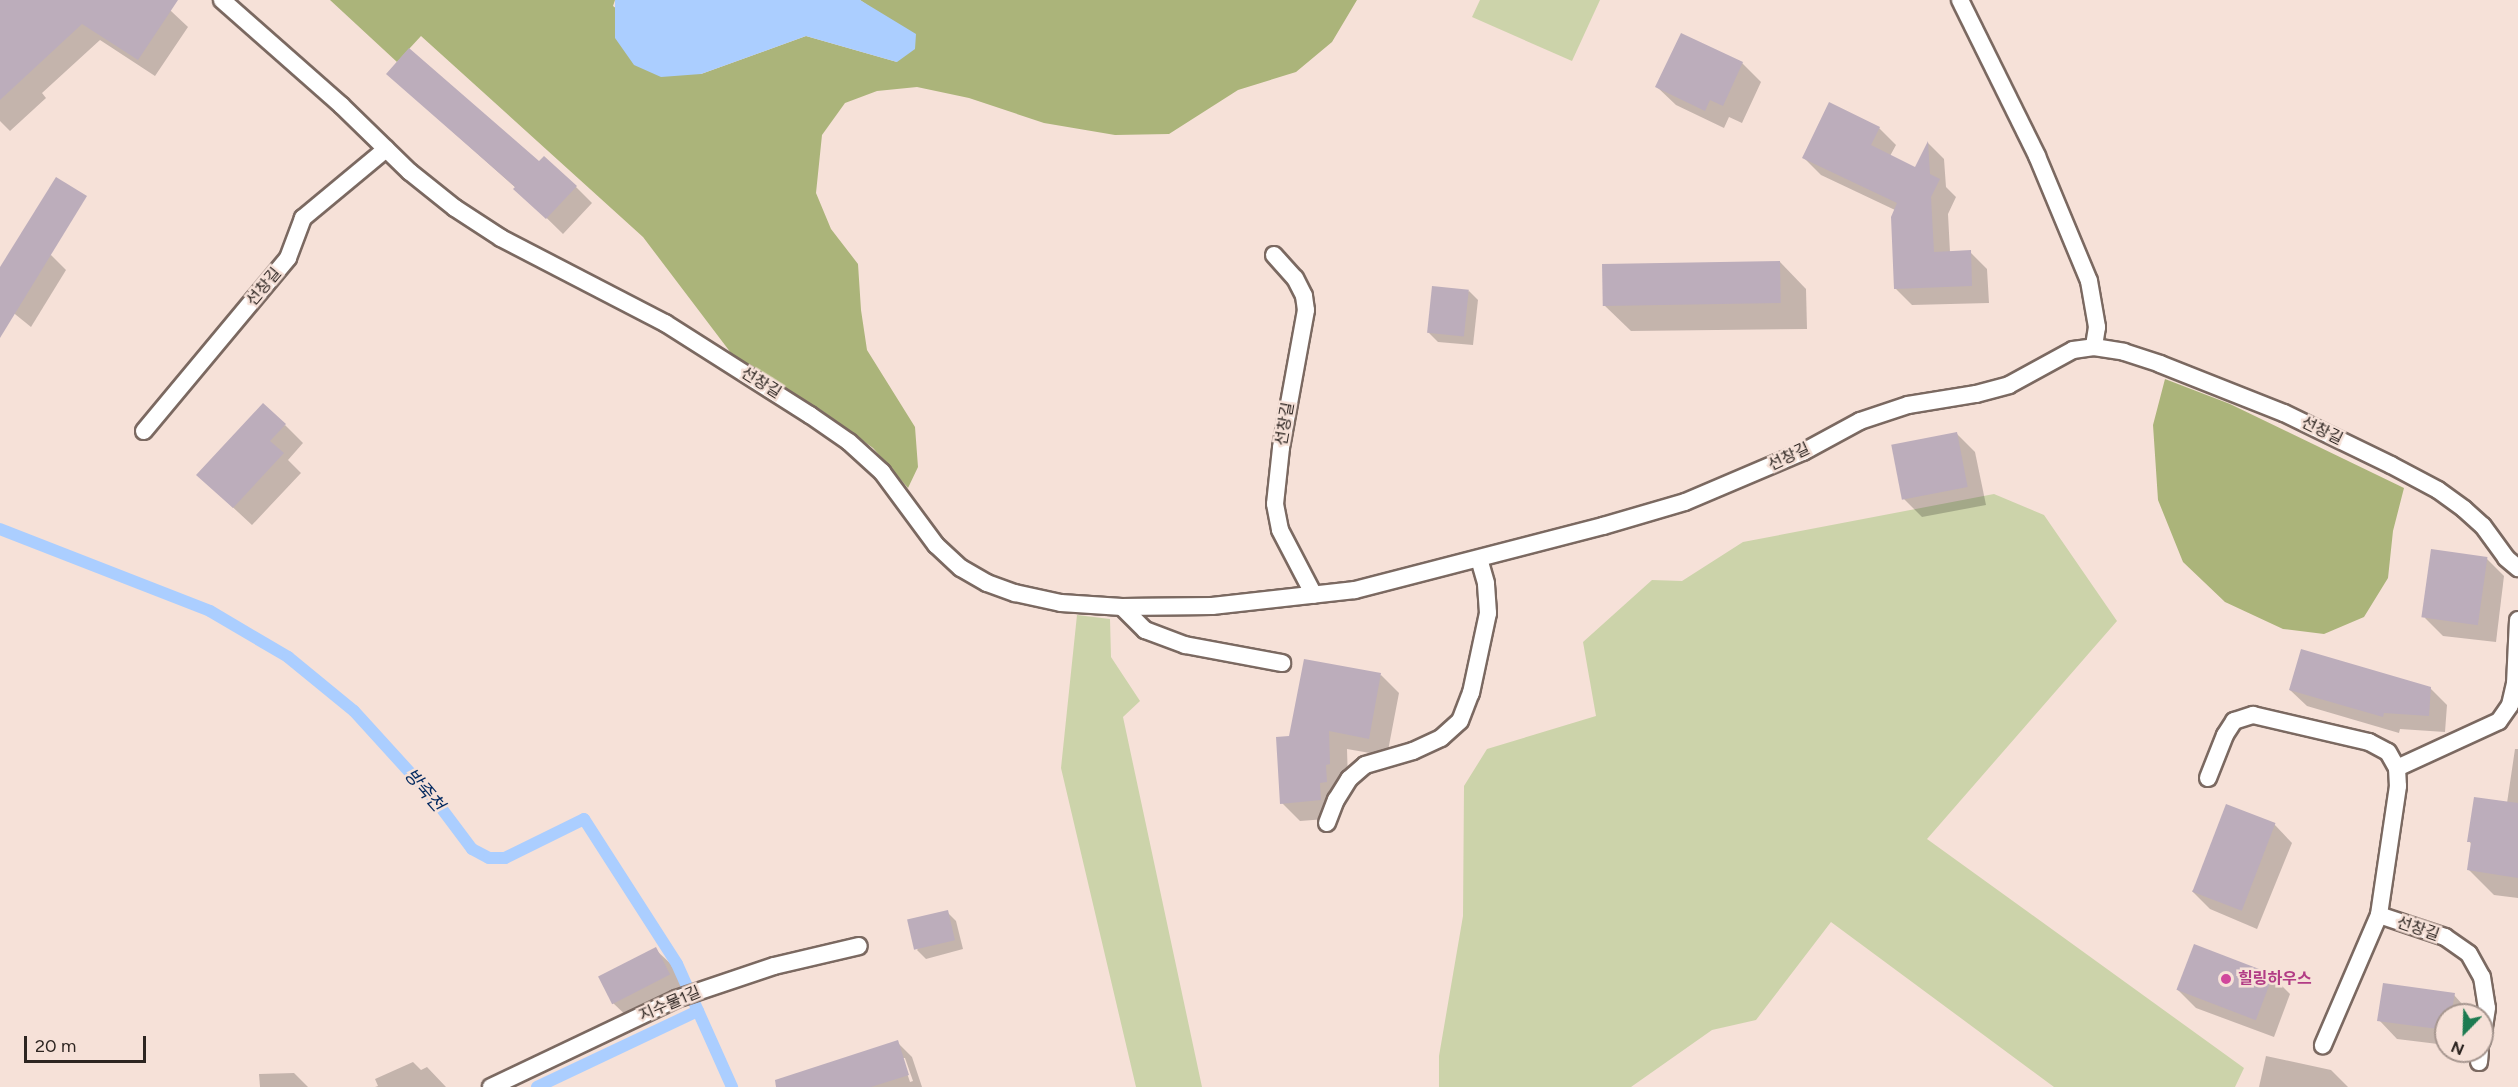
<!DOCTYPE html>
<html>
<head>
<meta charset="utf-8">
<style>
  body { margin:0 }
  #map { position:relative; width:2518px; height:1087px; overflow:hidden; background:#f6e1d8; font-family:Figtree,"Noto Sans KR",sans-serif }
  div>[style] { position:absolute }
  [style*='--x'] { left:calc(var(--x)*1px); top:calc(var(--y)*1px); width:calc(var(--w)*1px); rotate:calc(var(--a)*1deg) }
  .green>* { inset:0; background:#ccd3aa }
  .forest>* { inset:0; background:#abb47a }
  .water>* { inset:0; background:#abceff }
  .shadow>* { inset:0; background:#0003 }
  .stream>* { height:12px; margin:-6px; padding:0 6px; transform-origin:6px; border-radius:6px; background:#abceff }
  .building>* { inset:0; background:#bcadbb; transform-origin:0 0 }
  .roads { filter:drop-shadow(2px 0 #7b6961) drop-shadow(-2px 0 #7b6961) drop-shadow(0 2px #7b6961) drop-shadow(0 -2px #7b6961) }
  .lane>* { height:16px; margin:-8px; padding:0 8px; transform-origin:8px; border-radius:8px; background:#fff }
  .dots>* { width:16px; height:16px; translate:-50% -50%; box-sizing:border-box; border:3px solid #f6e1d8; border-radius:50% }
  span { translate:-50% -50%; white-space:nowrap; text-align:center; line-height:1.15; -webkit-text-stroke:5px #f6e1d8; paint-order:stroke }
  .street-label { font-size:16px; color:#2d2521 }
  .hotel-label { font-size:16px; color:#b23c85; font-weight:700 }
  .left { translate:0 -50%; text-align:left }
  .water-label { font-size:18px; color:#00275e; font-style:italic }
  .north { position:absolute; left:2434px; top:1003px; width:60px; height:60px; box-sizing:border-box; background:#f6e1d8; border:2px solid #a6968f; border-radius:50%; rotate:203deg; font-size:16px; font-weight:700; line-height:24px; text-align:center; color:#2d2521 }
  .north::after { content:''; display:block; margin:auto; width:21px; height:27px; background:#1d7b51; clip-path:polygon(50% 0,100% 100%,50% 72%,0 100%) }
  .scale { position:absolute; left:24px; top:1036px; width:122px; height:27px; box-sizing:border-box; border:3px solid #2d2521; border-top:0; padding-left:8px; font-size:18px; line-height:21px; white-space:nowrap; color:#2d2521; -webkit-text-stroke:4px #f6e1d8; paint-order:stroke }
</style>
</head>
<body>
<div id="map">
  <div class="green">
    <div style="clip-path:polygon(1480px 0,1600px 0,1572px 61px,1472px 17px)"></div>
    <div style="clip-path:polygon(1994px 494px,2044px 515px,2117px 621px,1927px 839px,2244px 1068px,2235px 1087px,2054px 1087px,1831px 922px,1756px 1020px,1712px 1030px,1631px 1087px,1439px 1087px,1439px 1056px,1463px 916px,1464px 786px,1487px 749px,1596px 716px,1583px 642px,1652px 580px,1682px 581px,1743px 542px)"></div>
    <div style="clip-path:polygon(1077px 615px,1110px 619px,1111px 657px,1140px 701px,1123px 717px,1202px 1087px,1136px 1087px,1061px 768px)"></div>
  </div>
  <div class="forest">
    <div style="clip-path:polygon(330px 0,615px 0,613px 6px,701px 74px,806px 36px,897px 62px,876px 11px,860px 0,1357px 0,1332px 42px,1296px 72px,1238px 90px,1169px 134px,1115px 135px,1044px 123px,969px 98px,917px 87px,877px 91px,845px 103px,822px 135px,816px 193px,831px 229px,858px 264px,861px 310px,867px 350px,915px 427px,918px 467px,908px 488px,873px 448px,821px 410px,734px 357px,643px 237px,421px 36px,397px 62px)"></div>
    <div style="clip-path:polygon(2165px 379px,2230px 404px,2404px 488px,2393px 531px,2388px 578px,2364px 617px,2324px 634px,2283px 629px,2225px 602px,2183px 562px,2158px 500px,2153px 425px)"></div>
  </div>
  <div class="water">
    <div style="clip-path:polygon(615px 0,860px 0,916px 34px,915px 49px,897px 62px,806px 36px,701px 74px,661px 77px,634px 65px,615px 38px)"></div>
  </div>
  <div class="shadow">
    <div style="clip-path:polygon(0 0,155px 0,171px 11px,188px 27px,155px 76px,100px 40px,42px 93px,46px 98px,10px 131px,0 121px)"></div>
    <div style="clip-path:polygon(1682px 35px,1742px 63px,1761px 82px,1742px 123px,1729px 117px,1724px 128px,1676px 105px,1657px 87px)"></div>
    <div style="clip-path:polygon(388px 74px,539px 163px,576px 187px,592px 203px,563px 234px,516px 188px)"></div>
    <div style="clip-path:polygon(1879px 128px,1896px 145px,1890px 156px,1916px 169px,1928px 143px,1944px 159px,1946px 187px,1956px 197px,1948px 214px,1950px 252px,1970px 252px,1987px 269px,1989px 303px,1912px 305px,1895px 288px,1895px 210px,1821px 175px,1804px 158px)"></div>
    <div style="clip-path:polygon(51px 255px,66px 270px,31px 327px,0 302px,0 270px)"></div>
    <div style="clip-path:polygon(1780px 262px,1806px 289px,1807px 329px,1631px 331px,1604px 305px)"></div>
    <div style="clip-path:polygon(1469px 291px,1478px 300px,1473px 345px,1438px 342px,1428px 332px)"></div>
    <div style="clip-path:polygon(285px 425px,303px 443px,288px 460px,301px 473px,252px 525px,198px 475px)"></div>
    <div style="clip-path:polygon(1957px 434px,1975px 452px,1986px 505px,1922px 517px,1904px 499px)"></div>
    <div style="clip-path:polygon(2486px 558px,2504px 576px,2496px 642px,2443px 636px,2425px 618px)"></div>
    <div style="clip-path:polygon(1381px 675px,1399px 693px,1387px 756px,1347px 749px,1348px 782px,1337px 800px,1339px 818px,1300px 821px,1282px 803px,1290px 738px)"></div>
    <div style="clip-path:polygon(2430px 688px,2447px 705px,2445px 732px,2400px 729px,2399px 733px,2307px 706px,2290px 690px)"></div>
    <div style="clip-path:polygon(2515px 749px,2518px 749px,2518px 898px,2494px 895px,2469px 870px,2472px 845px,2469px 841px,2507px 803px)"></div>
    <div style="clip-path:polygon(2274px 824px,2292px 843px,2257px 929px,2210px 909px,2192px 891px)"></div>
    <div style="clip-path:polygon(947px 912px,956px 921px,963px 949px,926px 959px,917px 950px)"></div>
    <div style="clip-path:polygon(655px 949px,674px 967px,687px 994px,632px 1021px,613px 1003px)"></div>
    <div style="clip-path:polygon(2272px 976px,2290px 994px,2274px 1037px,2196px 1008px,2178px 990px)"></div>
    <div style="clip-path:polygon(2454px 995px,2472px 1015px,2446px 1015px,2446px 1045px,2397px 1039px,2379px 1020px)"></div>
    <div style="clip-path:polygon(evenodd,897px 1042px,912px 1057px,922px 1087px,791px 1087px,897px 1042px,902px 1058px,905px 1058px,913px 1081px,910px 1082px,902px 1058px)"></div>
    <div style="clip-path:polygon(2266px 1056px,2331px 1070px,2348px 1087px,2259px 1087px)"></div>
    <div style="clip-path:polygon(413px 1062px,421px 1070px,427px 1067px,446px 1087px,375px 1087px,378px 1086px,375px 1079px)"></div>
    <div style="clip-path:polygon(294px 1073px,308px 1087px,260px 1087px,259px 1074px)"></div>
  </div>
  <div class="stream">
    <div style="--x:0;--y:529;--w:225;--a:21.3"></div>
    <div style="--x:210;--y:611;--w:91;--a:30.5"></div>
    <div style="--x:288;--y:657;--w:85;--a:39.3"></div>
    <div style="--x:354;--y:711;--w:122;--a:47.7"></div>
    <div style="--x:436;--y:801;--w:60;--a:53.1"></div>
    <div style="--x:472;--y:849;--w:19;--a:28"></div>
    <div style="--x:489;--y:858;--w:16;--a:0"></div>
    <div style="--x:505;--y:858;--w:88;--a:-26.3"></div>
    <div style="--x:584;--y:819;--w:172;--a:57.3"></div>
    <div style="--x:677;--y:964;--w:135;--a:65.9"></div>
    <div style="--x:537;--y:1087;--w:178;--a:-25.3"></div>
  </div>
  <div class="building">
    <div style="clip-path:polygon(0 0,178px 0,138px 60px,82px 24px,0 100px)"></div>
    <div style="clip-path:polygon(1681px 33px,1743px 62px,1723px 106px,1710px 100px,1705px 111px,1655px 87px)"></div>
    <div style="clip-path:polygon(409px 48px,539px 161px,544px 156px,577px 186px,546px 219px,513px 189px,515px 187px,386px 74px)"></div>
    <div style="clip-path:polygon(1829px 102px,1880px 127px,1871px 145px,1915px 167px,1928px 141px,1930px 174px,1940px 179px,1931px 197px,1934px 252px,1971px 250px,1972px 286px,1894px 289px,1891px 217px,1897px 203px,1802px 158px)"></div>
    <div style="clip-path:polygon(56px 177px,87px 196px,0 338px,0 267px)"></div>
    <div style="left:1780px;top:261px;width:42px;height:178px;rotate:89deg"></div>
    <div style="left:1432px;top:286px;width:37px;height:47px;rotate:6deg"></div>
    <div style="clip-path:polygon(263px 403px,286px 424px,270px 441px,284px 453px,233px 508px,196px 475px)"></div>
    <div style="left:1957px;top:432px;width:56px;height:67px;rotate:79deg"></div>
    <div style="left:2431px;top:549px;width:57px;height:69px;rotate:8deg"></div>
    <div style="clip-path:polygon(2301px 649px,2431px 687px,2429px 716px,2384px 713px,2383px 717px,2289px 690px)"></div>
    <div style="clip-path:polygon(1304px 659px,1381px 673px,1369px 739px,1329px 731px,1330px 764px,1326px 765px,1327px 782px,1320px 783px,1321px 800px,1280px 804px,1276px 737px,1289px 736px)"></div>
    <div style="clip-path:polygon(2474px 797px,2518px 803px,2518px 878px,2467px 870px,2471px 842px,2467px 842px)"></div>
    <div style="left:2226px;top:804px;width:53px;height:94px;rotate:21deg"></div>
    <div style="left:948px;top:910px;width:31px;height:42px;rotate:77deg"></div>
    <div style="left:2194px;top:944px;width:85px;height:49px;rotate:21deg"></div>
    <div style="left:656px;top:947px;width:31px;height:65px;rotate:63deg"></div>
    <div style="clip-path:polygon(2383px 983px,2455px 993px,2451px 1015px,2446px 1015px,2446px 1030px,2377px 1021px)"></div>
    <div style="clip-path:polygon(898px 1040px,909px 1075px,871px 1087px,776px 1087px,775px 1080px)"></div>
  </div>
  <div class="roads">
    <div class="lane">
      <div style="--x:222;--y:0;--w:159;--a:41.4"></div>
      <div style="--x:341;--y:105;--w:96;--a:44.2"></div>
      <div style="--x:410;--y:172;--w:58;--a:38.7"></div>
      <div style="--x:455;--y:208;--w:55;--a:33.1"></div>
      <div style="--x:501;--y:238;--w:185;--a:27.4"></div>
      <div style="--x:665;--y:323;--w:172;--a:32.4"></div>
      <div style="--x:810;--y:415;--w:47;--a:34.7"></div>
      <div style="--x:849;--y:442;--w:45;--a:42.3"></div>
      <div style="--x:882;--y:472;--w:91;--a:53.5"></div>
      <div style="--x:936;--y:545;--w:34;--a:43"></div>
      <div style="--x:961;--y:568;--w:30;--a:30"></div>
      <div style="--x:987;--y:583;--w:30;--a:20"></div>
      <div style="--x:1015;--y:593;--w:47;--a:12.3"></div>
      <div style="--x:1061;--y:603;--w:61;--a:3.8"></div>
      <div style="--x:1122;--y:607;--w:90;--a:-0.6"></div>
      <div style="--x:1212;--y:606;--w:144;--a:-6.4"></div>
      <div style="--x:1355;--y:590;--w:256;--a:-14.5"></div>
      <div style="--x:1603;--y:526;--w:85;--a:-16.3"></div>
      <div style="--x:1685;--y:502;--w:128;--a:-23"></div>
      <div style="--x:1803;--y:452;--w:65;--a:-28.5"></div>
      <div style="--x:1860;--y:421;--w:51;--a:-18.4"></div>
      <div style="--x:1908;--y:405;--w:69;--a:-9.2"></div>
      <div style="--x:1976;--y:394;--w:34;--a:-15"></div>
      <div style="--x:2009;--y:385;--w:73;--a:-28.7"></div>
      <div style="--x:2073;--y:350;--w:21;--a:-8"></div>
      <div style="--x:2094;--y:347;--w:30;--a:9"></div>
      <div style="--x:2124;--y:352;--w:38;--a:18"></div>
      <div style="--x:2160;--y:364;--w:133;--a:21.6"></div>
      <div style="--x:2284;--y:413;--w:119;--a:25.9"></div>
      <div style="--x:2391;--y:465;--w:53;--a:28"></div>
      <div style="--x:2438;--y:490;--w:32;--a:36"></div>
      <div style="--x:2464;--y:509;--w:25;--a:42"></div>
      <div style="--x:2483;--y:526;--w:39;--a:54"></div>
      <div style="--x:2506;--y:558;--w:16;--a:40"></div>
      <div style="--x:1960;--y:0;--w:174;--a:63.7"></div>
      <div style="--x:2037;--y:156;--w:135;--a:67.4"></div>
      <div style="--x:2089;--y:281;--w:47;--a:80.1"></div>
      <div style="--x:2097;--y:327;--w:20;--a:99"></div>
      <div style="--x:1274;--y:255;--w:31;--a:48"></div>
      <div style="--x:1295;--y:278;--w:20;--a:63"></div>
      <div style="--x:1304;--y:296;--w:14;--a:82"></div>
      <div style="--x:1306;--y:310;--w:140;--a:100.3"></div>
      <div style="--x:1281;--y:448;--w:56;--a:96.1"></div>
      <div style="--x:1275;--y:504;--w:26;--a:79"></div>
      <div style="--x:1280;--y:530;--w:73;--a:62.4"></div>
      <div style="--x:144;--y:431;--w:225;--a:-50.2"></div>
      <div style="--x:288;--y:258;--w:43;--a:-69.4"></div>
      <div style="--x:303;--y:218;--w:108;--a:-39.7"></div>
      <div style="--x:1122;--y:607;--w:33;--a:45"></div>
      <div style="--x:1145;--y:630;--w:43;--a:20.6"></div>
      <div style="--x:1185;--y:645;--w:99;--a:10.5"></div>
      <div style="--x:2397;--y:768;--w:112;--a:-24.7"></div>
      <div style="--x:2499;--y:721;--w:19;--a:-55"></div>
      <div style="--x:2510;--y:705;--w:22;--a:-77"></div>
      <div style="--x:2515;--y:684;--w:64;--a:-87.3"></div>
      <div style="--x:2208;--y:778;--w:46;--a:-68.4"></div>
      <div style="--x:2225;--y:735;--w:17;--a:-57"></div>
      <div style="--x:2234;--y:721;--w:20;--a:-18"></div>
      <div style="--x:2253;--y:715;--w:119;--a:13.1"></div>
      <div style="--x:2369;--y:742;--w:21;--a:28"></div>
      <div style="--x:2388;--y:752;--w:18;--a:61"></div>
      <div style="--x:2397;--y:768;--w:18;--a:87"></div>
      <div style="--x:2398;--y:786;--w:130;--a:98.4"></div>
      <div style="--x:2379;--y:915;--w:142;--a:113.3"></div>
      <div style="--x:1327;--y:823;--w:25;--a:-69"></div>
      <div style="--x:1336;--y:800;--w:25;--a:-58"></div>
      <div style="--x:1349;--y:779;--w:21;--a:-41"></div>
      <div style="--x:1365;--y:765;--w:50;--a:-16.3"></div>
      <div style="--x:1413;--y:751;--w:31;--a:-25"></div>
      <div style="--x:1441;--y:738;--w:25;--a:-42"></div>
      <div style="--x:1460;--y:721;--w:30;--a:-69"></div>
      <div style="--x:1471;--y:693;--w:82;--a:-78"></div>
      <div style="--x:1488;--y:613;--w:30;--a:-94"></div>
      <div style="--x:1486;--y:583;--w:25;--a:-106"></div>
      <div style="--x:2379;--y:915;--w:70;--a:18.4"></div>
      <div style="--x:2445;--y:937;--w:29;--a:35"></div>
      <div style="--x:2469;--y:954;--w:26;--a:61"></div>
      <div style="--x:2482;--y:977;--w:31;--a:81"></div>
      <div style="--x:2487;--y:1008;--w:33;--a:99"></div>
      <div style="--x:2479;--y:1062;--w:11;--a:-85"></div>
      <div style="--x:491;--y:1087;--w:205;--a:-25.4"></div>
      <div style="--x:676;--y:999;--w:103;--a:-18.6"></div>
      <div style="--x:774;--y:966;--w:87;--a:-13.2"></div>
    </div>
  </div>
  <div class="dots">
    <div style="left:2226px;top:979px;background:#d1479c"></div>
  </div>
  <div class="street-label">
    <span style="left:264px;top:287px;rotate:-50deg">선창길</span>
    <span style="left:761px;top:383px;rotate:32deg">선창길</span>
    <span style="left:1285px;top:424px;rotate:-80deg">선창길</span>
    <span style="left:2322px;top:431px;rotate:26deg">선창길</span>
    <span style="left:1789px;top:457px;rotate:-25deg">선창길</span>
    <span style="left:2418px;top:929px;rotate:19deg">선창길</span>
    <span style="left:670px;top:1004px;rotate:-23deg">지수물1길</span>
  </div>
  <div class="hotel-label">
    <span class="left" style="left:2238px;top:979px">힐링하우스</span>
  </div>
  <div class="water-label">
    <span style="left:424px;top:790px;rotate:49deg">방죽천</span>
  </div>
  <div class="north">N</div>
  <div class="scale">20 m</div>
</div>
</body>
</html>
